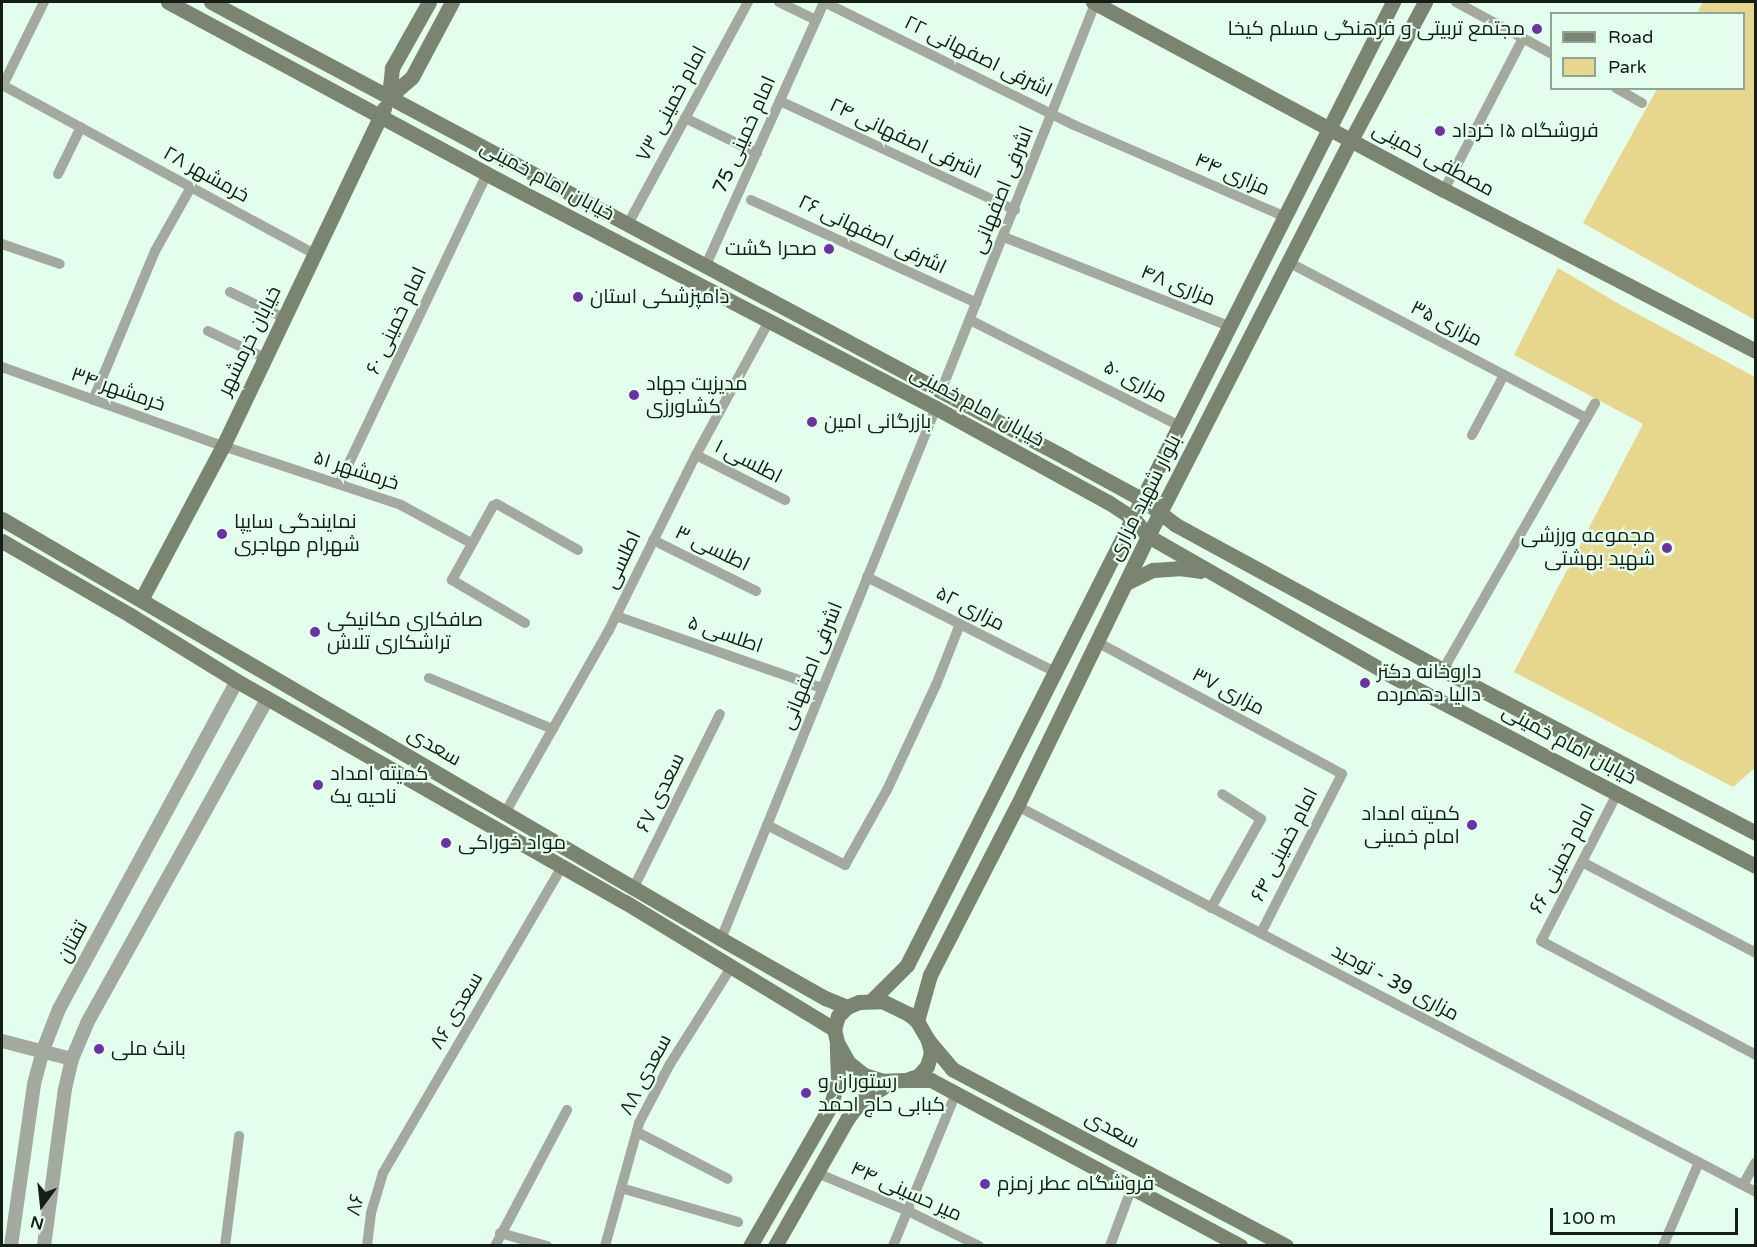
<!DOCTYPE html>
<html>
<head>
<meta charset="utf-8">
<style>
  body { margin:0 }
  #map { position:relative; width:1757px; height:1247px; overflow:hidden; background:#e4feed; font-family:"Varela Round",Cairo,sans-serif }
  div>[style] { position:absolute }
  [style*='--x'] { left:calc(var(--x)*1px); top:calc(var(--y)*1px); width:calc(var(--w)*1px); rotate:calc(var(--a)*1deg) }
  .green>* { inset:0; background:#e7d78c }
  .minor>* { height:10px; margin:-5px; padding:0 5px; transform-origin:5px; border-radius:5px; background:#a3a99c }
  .tertiary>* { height:14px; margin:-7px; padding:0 7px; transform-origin:7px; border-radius:7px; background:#a3a99c }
  .secondary>* { height:15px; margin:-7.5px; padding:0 7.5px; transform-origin:7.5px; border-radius:7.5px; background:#7b8471 }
  .dots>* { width:16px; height:16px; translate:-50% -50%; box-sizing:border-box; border:3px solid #e4feed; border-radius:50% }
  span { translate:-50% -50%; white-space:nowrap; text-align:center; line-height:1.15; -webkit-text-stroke:4.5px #e4feed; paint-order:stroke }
  .poi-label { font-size:20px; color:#121e17 }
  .right { translate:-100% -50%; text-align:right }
  .left { translate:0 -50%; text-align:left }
  .street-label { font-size:20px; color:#121e17 }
  .frame { position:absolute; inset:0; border:3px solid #121e17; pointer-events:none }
  .legend { position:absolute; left:1550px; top:12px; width:195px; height:78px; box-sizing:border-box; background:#e4feed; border:2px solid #90a497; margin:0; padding:8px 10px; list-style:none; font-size:18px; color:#121e17 }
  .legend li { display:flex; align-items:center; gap:12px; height:30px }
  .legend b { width:30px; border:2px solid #90a497 }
  .north { position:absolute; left:12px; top:1175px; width:60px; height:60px; -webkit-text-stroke:4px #e4feed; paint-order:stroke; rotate:195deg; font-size:16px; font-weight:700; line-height:24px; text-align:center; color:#121e17 }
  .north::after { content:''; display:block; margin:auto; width:21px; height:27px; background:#121e17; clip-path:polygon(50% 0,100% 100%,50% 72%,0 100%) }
  .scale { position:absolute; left:1550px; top:1208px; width:188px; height:27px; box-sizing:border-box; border:3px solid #121e17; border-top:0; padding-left:8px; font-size:18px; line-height:21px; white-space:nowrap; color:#121e17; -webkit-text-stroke:4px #e4feed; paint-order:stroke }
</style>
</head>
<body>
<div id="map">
  <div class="green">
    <div style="clip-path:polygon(1703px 2px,1755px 2px,1755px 320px,1583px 223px,1657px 89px,1744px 88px,1744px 14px,1697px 13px)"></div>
    <div style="clip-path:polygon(1558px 268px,1621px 305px,1755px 377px,1755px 768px,1733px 787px,1514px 672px,1643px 424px,1514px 355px)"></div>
  </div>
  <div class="minor">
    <div style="--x:779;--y:2;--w:41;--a:25.9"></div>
    <div style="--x:824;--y:2;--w:279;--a:26.2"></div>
    <div style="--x:1074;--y:125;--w:231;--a:23.5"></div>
    <div style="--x:1456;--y:2;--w:109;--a:28.4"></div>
    <div style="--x:2;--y:85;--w:355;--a:28.4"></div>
    <div style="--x:3;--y:85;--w:93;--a:-63.7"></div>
    <div style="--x:1616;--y:88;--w:30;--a:30"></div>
    <div style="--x:780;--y:101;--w:259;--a:24.9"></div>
    <div style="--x:685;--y:118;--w:80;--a:25.9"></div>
    <div style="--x:58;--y:174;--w:52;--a:-63.9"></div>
    <div style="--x:1444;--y:190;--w:171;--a:-62.5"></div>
    <div style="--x:751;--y:200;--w:248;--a:24.5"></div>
    <div style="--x:628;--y:224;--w:252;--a:-61.6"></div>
    <div style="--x:1004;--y:237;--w:242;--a:21.6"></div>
    <div style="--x:2;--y:244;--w:61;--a:19"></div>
    <div style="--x:1288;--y:262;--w:337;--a:27.6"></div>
    <div style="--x:706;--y:265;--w:288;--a:-65.8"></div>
    <div style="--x:230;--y:292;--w:60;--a:25.7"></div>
    <div style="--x:970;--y:320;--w:235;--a:26.8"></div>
    <div style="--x:208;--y:331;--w:63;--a:25.3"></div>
    <div style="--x:2;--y:367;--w:235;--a:19.7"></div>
    <div style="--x:223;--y:446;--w:188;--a:18.3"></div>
    <div style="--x:401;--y:505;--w:80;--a:28.5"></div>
    <div style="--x:941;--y:391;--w:419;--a:-68.3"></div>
    <div style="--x:93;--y:400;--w:161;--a:-67.4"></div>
    <div style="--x:155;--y:251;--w:73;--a:-60.6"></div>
    <div style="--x:1472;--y:435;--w:68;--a:-61.9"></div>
    <div style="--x:696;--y:455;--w:100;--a:26.8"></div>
    <div style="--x:339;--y:484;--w:344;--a:-64.5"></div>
    <div style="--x:653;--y:540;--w:115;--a:26.3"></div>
    <div style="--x:867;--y:577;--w:213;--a:26.8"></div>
    <div style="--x:616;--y:616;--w:218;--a:19.3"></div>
    <div style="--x:525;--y:623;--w:85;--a:-149.5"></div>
    <div style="--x:452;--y:580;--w:85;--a:-61"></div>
    <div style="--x:493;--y:506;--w:4;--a:-27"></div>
    <div style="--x:497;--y:504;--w:93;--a:29.6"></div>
    <div style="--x:1097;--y:642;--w:278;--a:28.3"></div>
    <div style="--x:1342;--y:774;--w:178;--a:117"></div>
    <div style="--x:1443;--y:670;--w:307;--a:-60.3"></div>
    <div style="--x:429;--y:678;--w:134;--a:22.4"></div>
    <div style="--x:1617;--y:794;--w:165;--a:117.3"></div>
    <div style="--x:1541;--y:941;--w:243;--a:27.9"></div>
    <div style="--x:1017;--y:806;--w:834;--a:27.58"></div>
    <div style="--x:505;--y:813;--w:208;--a:-60.4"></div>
    <div style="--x:608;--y:632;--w:198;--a:-63.6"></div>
    <div style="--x:696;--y:455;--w:153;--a:-61.4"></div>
    <div style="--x:767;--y:825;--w:88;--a:27.1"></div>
    <div style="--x:845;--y:865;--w:86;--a:-60.8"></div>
    <div style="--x:887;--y:790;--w:116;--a:-65"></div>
    <div style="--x:936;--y:685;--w:66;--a:-68.5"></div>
    <div style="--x:1582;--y:862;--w:196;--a:27.6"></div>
    <div style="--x:634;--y:887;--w:193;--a:-63.6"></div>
    <div style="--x:1211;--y:908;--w:102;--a:-60.7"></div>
    <div style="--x:1261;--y:819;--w:46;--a:-147.3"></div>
    <div style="--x:721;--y:939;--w:573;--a:-67.96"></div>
    <div style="--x:637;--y:1132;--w:102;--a:27.3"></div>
    <div style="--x:817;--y:1173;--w:99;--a:22.7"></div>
    <div style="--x:908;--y:1211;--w:79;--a:26.2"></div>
    <div style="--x:1743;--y:1185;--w:26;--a:-61"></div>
    <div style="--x:621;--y:1188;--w:122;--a:16.2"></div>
    <div style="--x:500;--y:1233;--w:49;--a:15.5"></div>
    <div style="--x:225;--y:1246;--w:111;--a:-82.7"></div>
    <div style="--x:367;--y:1246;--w:33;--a:-83"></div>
    <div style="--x:371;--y:1213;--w:42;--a:-73.3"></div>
    <div style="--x:383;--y:1173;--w:355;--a:-59.7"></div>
    <div style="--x:495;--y:1246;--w:154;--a:-62.1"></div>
    <div style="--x:605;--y:1246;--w:128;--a:-74.5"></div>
    <div style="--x:639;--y:1123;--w:67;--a:-62.3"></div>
    <div style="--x:670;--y:1064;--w:116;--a:-57.7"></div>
    <div style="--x:893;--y:1246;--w:165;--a:-67.6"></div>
    <div style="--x:1110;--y:1246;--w:63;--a:-69.6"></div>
    <div style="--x:1663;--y:1246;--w:91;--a:-66.8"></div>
  </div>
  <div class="tertiary">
    <div style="--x:2;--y:1041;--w:72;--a:14.4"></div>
    <div style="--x:11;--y:1246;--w:164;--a:-81.9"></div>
    <div style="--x:34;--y:1084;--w:35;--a:-75"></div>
    <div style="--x:43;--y:1050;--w:44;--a:-68.7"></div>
    <div style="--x:59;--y:1009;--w:373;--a:-61.5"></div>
    <div style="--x:44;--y:1246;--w:158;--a:-82.4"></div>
    <div style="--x:65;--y:1089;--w:31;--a:-77"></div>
    <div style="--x:72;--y:1059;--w:39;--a:-67"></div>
    <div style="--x:87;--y:1023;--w:371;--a:-60.9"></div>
  </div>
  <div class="secondary">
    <div style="--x:168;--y:2;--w:362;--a:28.3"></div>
    <div style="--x:487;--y:174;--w:506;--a:27.53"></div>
    <div style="--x:936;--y:408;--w:196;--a:28.7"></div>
    <div style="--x:1108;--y:502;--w:30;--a:33"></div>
    <div style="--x:1133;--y:518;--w:23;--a:50"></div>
    <div style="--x:1148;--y:536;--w:281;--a:29.8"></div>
    <div style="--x:1392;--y:676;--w:411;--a:27.6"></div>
    <div style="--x:211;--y:2;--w:969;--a:28.07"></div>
    <div style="--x:1066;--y:458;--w:88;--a:28.6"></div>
    <div style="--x:1143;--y:500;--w:41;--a:37.1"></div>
    <div style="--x:1176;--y:525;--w:304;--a:28.5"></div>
    <div style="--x:1443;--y:670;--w:353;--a:27.5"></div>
    <div style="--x:429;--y:2;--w:76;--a:119.3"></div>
    <div style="--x:392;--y:68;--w:29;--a:96"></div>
    <div style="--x:389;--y:97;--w:30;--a:-41"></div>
    <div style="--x:412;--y:77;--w:85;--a:-61.9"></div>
    <div style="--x:1093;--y:2;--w:398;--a:28.2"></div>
    <div style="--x:1444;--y:190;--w:351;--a:27.3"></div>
    <div style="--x:2;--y:519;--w:833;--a:30.29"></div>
    <div style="--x:721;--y:939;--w:120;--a:29.6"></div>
    <div style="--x:825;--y:998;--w:24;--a:22"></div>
    <div style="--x:2;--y:541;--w:148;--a:30"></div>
    <div style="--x:130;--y:615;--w:126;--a:31.7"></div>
    <div style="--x:237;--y:681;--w:447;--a:29.7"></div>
    <div style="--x:625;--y:902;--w:245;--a:31.3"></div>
    <div style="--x:1126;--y:583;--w:30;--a:-26"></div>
    <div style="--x:1153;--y:570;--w:26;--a:-4"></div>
    <div style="--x:1179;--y:568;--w:21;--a:8"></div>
    <div style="--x:141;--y:600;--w:174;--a:-62"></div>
    <div style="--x:223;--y:446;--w:374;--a:-64.5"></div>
    <div style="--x:871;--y:1001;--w:51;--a:-45"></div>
    <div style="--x:907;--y:965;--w:1079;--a:-63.22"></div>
    <div style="--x:882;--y:1001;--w:30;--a:26"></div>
    <div style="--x:909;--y:1014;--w:11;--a:41"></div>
    <div style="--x:917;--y:1021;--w:22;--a:60"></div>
    <div style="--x:928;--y:1040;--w:13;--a:77"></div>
    <div style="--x:931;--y:1053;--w:14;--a:107"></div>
    <div style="--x:927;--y:1066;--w:13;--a:132"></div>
    <div style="--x:918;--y:1076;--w:13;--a:162"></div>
    <div style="--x:906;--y:1080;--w:23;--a:178"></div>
    <div style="--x:883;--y:1081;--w:20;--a:-162"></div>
    <div style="--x:864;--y:1075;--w:21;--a:-141"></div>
    <div style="--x:848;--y:1062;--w:23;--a:-119"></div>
    <div style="--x:837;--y:1042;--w:13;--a:-103"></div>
    <div style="--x:834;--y:1029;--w:14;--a:-73"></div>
    <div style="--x:838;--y:1016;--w:13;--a:-45"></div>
    <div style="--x:847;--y:1007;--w:13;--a:-23"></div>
    <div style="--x:859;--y:1002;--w:23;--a:-2"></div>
    <div style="--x:917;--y:1021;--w:48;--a:-74.2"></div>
    <div style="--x:930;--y:975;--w:190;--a:-62.8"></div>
    <div style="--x:1017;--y:806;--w:300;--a:-64.1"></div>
    <div style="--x:1148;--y:536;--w:445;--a:-62.9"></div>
    <div style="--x:1351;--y:140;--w:157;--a:-61.8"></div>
    <div style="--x:928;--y:1040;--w:38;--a:50"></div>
    <div style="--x:952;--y:1069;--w:378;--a:27.9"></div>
    <div style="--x:906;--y:1080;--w:25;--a:0"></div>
    <div style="--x:931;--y:1080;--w:351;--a:28.2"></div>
    <div style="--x:750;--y:1246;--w:160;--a:-60.1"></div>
    <div style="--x:830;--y:1107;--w:28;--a:-73"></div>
    <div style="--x:838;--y:1080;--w:35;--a:-92"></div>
    <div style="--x:775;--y:1246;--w:146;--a:-60.4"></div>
    <div style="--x:847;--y:1119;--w:24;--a:-52"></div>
    <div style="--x:862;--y:1100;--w:37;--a:-31"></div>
  </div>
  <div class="dots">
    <div style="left:1537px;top:29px;background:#6c31a7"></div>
    <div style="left:1440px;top:131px;background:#6c31a7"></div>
    <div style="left:829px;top:249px;background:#6c31a7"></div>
    <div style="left:578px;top:297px;background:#6c31a7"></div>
    <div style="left:634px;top:395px;background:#6c31a7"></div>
    <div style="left:812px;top:422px;background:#6c31a7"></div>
    <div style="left:222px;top:534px;background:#6c31a7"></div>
    <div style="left:1667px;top:548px;background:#6c31a7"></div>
    <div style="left:315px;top:632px;background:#6c31a7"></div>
    <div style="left:1365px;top:683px;background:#6c31a7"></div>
    <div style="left:318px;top:785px;background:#6c31a7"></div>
    <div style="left:1472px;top:825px;background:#6c31a7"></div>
    <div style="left:446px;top:843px;background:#6c31a7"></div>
    <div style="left:99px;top:1049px;background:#6c31a7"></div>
    <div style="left:806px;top:1093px;background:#6c31a7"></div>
    <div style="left:985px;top:1184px;background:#6c31a7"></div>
  </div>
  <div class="poi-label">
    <span class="right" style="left:1525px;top:29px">مجتمع تربیتی و فرهنگی مسلم کیخا</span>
    <span class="left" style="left:1452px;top:131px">فروشگاه ۱۵ خرداد</span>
    <span class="right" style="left:817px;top:249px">صحرا گشت</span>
    <span class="left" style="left:590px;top:297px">دامپزشکی استان</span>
    <span class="left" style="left:646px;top:396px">مدیزیت جهاد<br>کشاورزی</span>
    <span class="left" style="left:824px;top:422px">بازرگانی امین</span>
    <span class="left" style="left:234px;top:534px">نمایندگی سایپا<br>شهرام مهاجری</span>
    <span class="right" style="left:1655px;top:548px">مجموعه ورزشی<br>شهید بهشتی</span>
    <span class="left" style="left:327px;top:632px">صافکاری مکانیکی<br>تراشکاری تلاش</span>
    <span class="left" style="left:1377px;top:684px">داروخانه دکتر<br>دالیا دهمرده</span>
    <span class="left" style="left:330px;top:786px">کمیته امداد<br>ناحیه یک</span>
    <span class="right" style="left:1460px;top:826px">کمیته امداد<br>امام خمینی</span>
    <span class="left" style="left:458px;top:843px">مواد خوراکی</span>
    <span class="left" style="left:111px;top:1049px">بانک ملی</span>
    <span class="left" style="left:818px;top:1094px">رستوران و<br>کبابی حاج احمد</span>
    <span class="left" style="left:997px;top:1184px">فروشگاه عطر زمزم</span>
  </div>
  <div class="street-label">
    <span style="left:978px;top:57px;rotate:26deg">اشرفی اصفهانی ۲۲</span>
    <span style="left:672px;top:104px;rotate:-62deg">امام خمینی ۷۳</span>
    <span style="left:745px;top:135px;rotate:-66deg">امام خمینی 75</span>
    <span style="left:905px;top:139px;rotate:25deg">اشرفی اصفهانی ۲۴</span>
    <span style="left:1433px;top:160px;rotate:28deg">مصطفی خمینی</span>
    <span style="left:206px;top:175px;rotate:29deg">خرمشهر ۲۸</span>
    <span style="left:1232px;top:175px;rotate:23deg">مزاری ۴۴</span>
    <span style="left:547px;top:181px;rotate:28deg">خیابان امام خمینی</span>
    <span style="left:1003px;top:190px;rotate:-68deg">اشرفی اصفهانی</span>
    <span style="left:872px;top:235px;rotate:25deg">اشرفی اصفهانی ۲۶</span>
    <span style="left:1178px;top:286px;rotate:22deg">مزاری ۴۸</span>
    <span style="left:397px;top:321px;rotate:-65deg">امام خمینی ۶۰</span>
    <span style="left:1446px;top:324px;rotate:27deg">مزاری ۳۵</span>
    <span style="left:250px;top:341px;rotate:-64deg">خیابان خرمشهر</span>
    <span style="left:1135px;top:382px;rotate:28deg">مزاری ۵۰</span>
    <span style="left:118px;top:390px;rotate:19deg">خرمشهر ۳۴</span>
    <span style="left:977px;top:407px;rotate:28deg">خیابان امام خمینی</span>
    <span style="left:748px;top:462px;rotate:27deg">اطلسی ۱</span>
    <span style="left:356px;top:471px;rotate:18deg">خرمشهر ۵۱</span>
    <span style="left:1145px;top:498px;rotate:-63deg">بلوار شهید مزاری</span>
    <span style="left:712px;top:549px;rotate:26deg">اطلسی ۳</span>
    <span style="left:623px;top:560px;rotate:-65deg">اطلسی</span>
    <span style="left:970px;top:609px;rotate:27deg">مزاری ۵۲</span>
    <span style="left:725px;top:635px;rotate:19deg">اطلسی ۵</span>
    <span style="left:812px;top:666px;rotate:-68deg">اشرفی اصفهانی</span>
    <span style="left:1228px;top:692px;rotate:28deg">مزاری ۳۷</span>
    <span style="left:1569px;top:745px;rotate:28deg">خیابان امام خمینی</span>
    <span style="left:434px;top:747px;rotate:30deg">سعدی</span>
    <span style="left:661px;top:793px;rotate:-64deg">سعدی ۶۷</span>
    <span style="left:1285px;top:845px;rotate:-63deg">امام خمینی ۶۴</span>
    <span style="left:1563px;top:859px;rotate:-63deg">امام خمینی ۶۶</span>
    <span style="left:73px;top:942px;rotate:-62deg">تفتان</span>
    <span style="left:1395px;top:983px;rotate:28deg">مزاری 39 - توحید</span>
    <span style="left:457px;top:1011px;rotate:-60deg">سعدی ۸۶</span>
    <span style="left:646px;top:1075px;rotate:-62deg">سعدی ۸۸</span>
    <span style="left:1112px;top:1130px;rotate:28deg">سعدی</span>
    <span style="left:906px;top:1192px;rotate:24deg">میر حسینی ۴۴</span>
    <span style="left:356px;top:1205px;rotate:-77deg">۸۶</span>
  </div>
  <div class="frame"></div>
  <ul class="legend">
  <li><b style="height:8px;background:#7b8471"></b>Road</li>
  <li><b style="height:16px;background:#e7d78c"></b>Park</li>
  </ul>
  <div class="north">N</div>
  <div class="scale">100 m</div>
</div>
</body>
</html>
